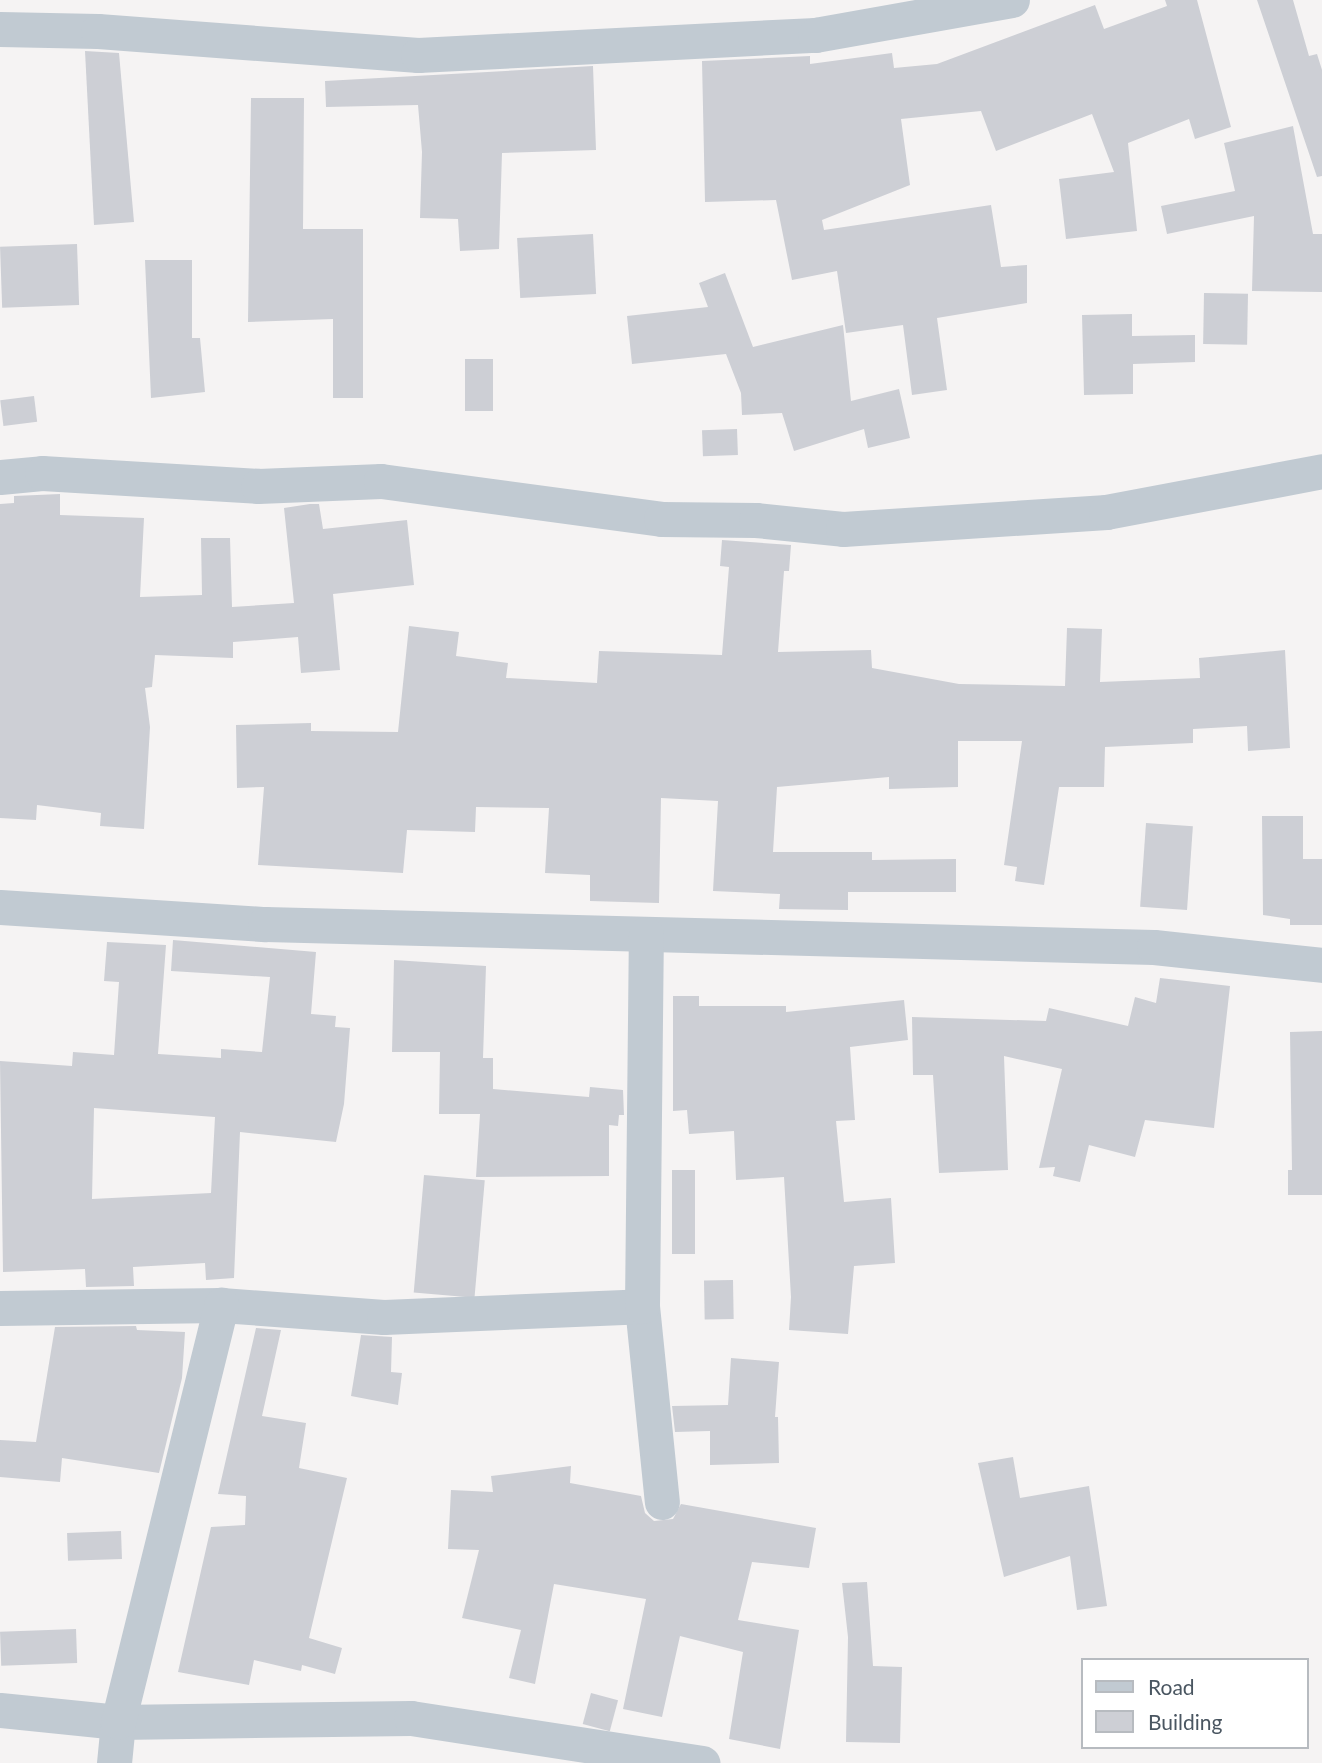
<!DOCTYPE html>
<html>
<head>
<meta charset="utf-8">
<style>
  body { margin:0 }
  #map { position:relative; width:1322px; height:1763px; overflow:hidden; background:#f5f3f3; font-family:Lato,sans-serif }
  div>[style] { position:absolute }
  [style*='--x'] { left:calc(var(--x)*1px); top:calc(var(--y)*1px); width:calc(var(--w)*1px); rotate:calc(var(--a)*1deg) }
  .building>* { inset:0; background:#cdcfd5; transform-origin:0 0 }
  .street>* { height:35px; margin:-17.5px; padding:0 17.5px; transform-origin:17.5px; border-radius:17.5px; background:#c1cad2 }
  span { translate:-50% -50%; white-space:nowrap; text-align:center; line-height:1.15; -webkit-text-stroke:6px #fff; paint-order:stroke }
  .legend { position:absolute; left:1081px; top:1658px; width:228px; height:91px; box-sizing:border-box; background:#fff; border:2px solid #b7bbc0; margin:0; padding:9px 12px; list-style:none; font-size:21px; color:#4a5661 }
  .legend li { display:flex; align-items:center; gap:14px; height:35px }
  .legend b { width:35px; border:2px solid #b7bbc0 }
</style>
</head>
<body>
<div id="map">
  <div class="building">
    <div style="clip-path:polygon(1165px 0,1197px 0,1231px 127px,1195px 139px,1189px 119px,1128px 143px,1137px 231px,1066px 239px,1059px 179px,1114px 172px,1092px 114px,996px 151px,981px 111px,901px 119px,910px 185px,822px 220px,824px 230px,991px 205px,1001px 267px,1027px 265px,1027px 303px,937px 318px,947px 390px,912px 395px,903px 325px,846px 333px,837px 271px,792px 280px,776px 200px,705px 202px,702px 61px,810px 56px,810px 64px,892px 53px,894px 68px,937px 64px,1095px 5px,1104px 29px,1167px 6px)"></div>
    <div style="clip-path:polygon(1257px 0,1293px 0,1309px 56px,1317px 54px,1322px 70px,1322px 176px,1317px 177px)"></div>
    <div style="clip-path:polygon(85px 51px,119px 53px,134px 222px,94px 225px)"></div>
    <div style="clip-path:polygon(593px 66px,596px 150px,502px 153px,499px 249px,460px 251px,458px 219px,420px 218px,422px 152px,418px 105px,326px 107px,325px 81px)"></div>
    <div style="clip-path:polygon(251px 98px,304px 98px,303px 229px,363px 229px,363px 398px,333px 398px,333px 319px,248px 322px)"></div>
    <div style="clip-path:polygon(1293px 126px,1313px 234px,1322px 234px,1322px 292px,1252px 291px,1254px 216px,1167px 234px,1161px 206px,1235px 191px,1224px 143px)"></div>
    <div style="left:593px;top:234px;width:60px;height:76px;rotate:87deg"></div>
    <div style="left:77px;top:244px;width:61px;height:77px;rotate:88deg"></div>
    <div style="clip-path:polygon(145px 260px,192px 260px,192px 338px,200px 338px,205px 392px,151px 398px)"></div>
    <div style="clip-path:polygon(725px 273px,753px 347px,843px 325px,851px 401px,899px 389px,910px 438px,868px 448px,864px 429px,794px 451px,782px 413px,742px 415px,741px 393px,726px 354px,632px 364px,627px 316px,708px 307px,699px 283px)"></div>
    <div style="left:1204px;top:293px;width:44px;height:51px;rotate:1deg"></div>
    <div style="clip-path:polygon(1132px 314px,1132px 336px,1195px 335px,1195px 362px,1133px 364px,1133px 394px,1084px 395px,1082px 315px)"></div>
    <div style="left:465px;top:359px;width:28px;height:52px"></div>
    <div style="left:34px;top:396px;width:26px;height:34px;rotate:83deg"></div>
    <div style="left:737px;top:429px;width:26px;height:35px;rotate:88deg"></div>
    <div style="clip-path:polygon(60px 494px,60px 515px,144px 518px,140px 597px,202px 595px,201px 538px,230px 538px,232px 607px,294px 603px,284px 508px,310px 504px,319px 504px,323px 529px,407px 520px,414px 585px,333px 594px,340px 670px,301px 673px,298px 637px,233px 642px,233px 658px,155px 655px,152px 687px,145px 688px,150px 727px,144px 829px,100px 826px,101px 813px,37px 805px,36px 820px,0 818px,0 504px,14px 503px,14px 496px)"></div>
    <div style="clip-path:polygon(722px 540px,791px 545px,789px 571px,784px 571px,778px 652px,871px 650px,872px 668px,959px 684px,1065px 686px,1067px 628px,1102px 629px,1100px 682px,1200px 678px,1199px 658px,1285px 650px,1290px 748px,1248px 751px,1247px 726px,1193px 729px,1193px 743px,1105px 747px,1104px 787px,1059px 787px,1044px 885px,1015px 881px,1017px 867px,1004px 865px,1022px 741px,958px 741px,958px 787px,889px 789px,889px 777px,777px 787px,773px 852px,872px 852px,872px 860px,956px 859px,956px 892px,848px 892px,848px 910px,779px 909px,780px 894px,713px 891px,718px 801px,661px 798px,659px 903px,590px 901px,590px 875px,545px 873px,549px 808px,476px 807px,475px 832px,407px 830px,403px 873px,258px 865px,264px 787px,237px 788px,236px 725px,311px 723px,311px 731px,398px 732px,409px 626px,459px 632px,456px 656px,508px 663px,506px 678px,597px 683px,599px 651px,722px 655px,729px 567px,720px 566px)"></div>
    <div style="clip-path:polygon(1262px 816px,1303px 816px,1303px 859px,1322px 859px,1322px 925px,1290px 925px,1290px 919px,1263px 915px)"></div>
    <div style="left:1146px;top:823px;width:47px;height:84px;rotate:4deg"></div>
    <div style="clip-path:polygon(evenodd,173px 940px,316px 952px,311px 1014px,336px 1016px,335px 1027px,350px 1028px,344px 1104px,336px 1142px,240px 1132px,234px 1278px,206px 1280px,205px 1263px,133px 1267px,134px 1286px,86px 1287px,85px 1269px,3px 1272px,0 1061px,72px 1066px,73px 1052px,114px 1055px,119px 982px,104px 981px,107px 942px,166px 945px,158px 1054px,221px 1058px,221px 1049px,262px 1052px,270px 977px,171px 971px,173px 940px,94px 1108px,215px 1117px,211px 1193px,92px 1199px,94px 1108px)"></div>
    <div style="clip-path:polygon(394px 960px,486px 966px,483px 1058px,493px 1058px,493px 1089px,589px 1097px,590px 1087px,623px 1090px,624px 1115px,619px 1115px,618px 1126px,609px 1125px,609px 1176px,476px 1177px,480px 1114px,439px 1114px,440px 1052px,392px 1052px)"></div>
    <div style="clip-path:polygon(1160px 978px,1230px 986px,1214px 1128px,1145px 1120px,1135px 1157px,1089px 1145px,1080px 1182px,1053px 1176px,1055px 1167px,1039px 1168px,1062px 1069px,1004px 1056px,1008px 1170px,939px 1173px,933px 1075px,913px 1075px,912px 1017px,1046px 1021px,1049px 1008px,1128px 1026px,1135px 997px,1156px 1003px)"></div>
    <div style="clip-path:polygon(673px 996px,699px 996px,699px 1006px,786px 1006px,786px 1012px,904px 1000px,908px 1040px,850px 1047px,855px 1120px,836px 1121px,844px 1202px,891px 1198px,895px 1263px,854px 1266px,848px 1334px,789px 1330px,791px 1297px,784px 1177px,736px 1180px,734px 1131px,689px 1134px,687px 1110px,673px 1111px)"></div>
    <div style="clip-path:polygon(1322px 1031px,1322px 1195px,1288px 1195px,1288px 1170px,1292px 1170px,1290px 1032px)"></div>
    <div style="left:672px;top:1170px;width:23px;height:84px"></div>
    <div style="left:424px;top:1175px;width:61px;height:118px;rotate:5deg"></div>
    <div style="left:733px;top:1280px;width:39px;height:29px;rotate:89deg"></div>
    <div style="clip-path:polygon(136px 1326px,137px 1330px,185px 1332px,182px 1378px,159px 1473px,62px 1458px,60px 1482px,0 1477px,0 1440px,36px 1442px,55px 1327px)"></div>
    <div style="clip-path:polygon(256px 1328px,281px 1330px,262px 1416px,306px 1423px,299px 1468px,347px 1478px,309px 1638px,342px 1648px,335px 1674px,302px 1665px,301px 1671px,254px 1660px,249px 1685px,178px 1672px,211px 1527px,245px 1525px,246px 1496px,218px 1494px)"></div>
    <div style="clip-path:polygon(361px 1335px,392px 1337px,391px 1372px,402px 1373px,398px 1405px,351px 1396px)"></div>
    <div style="clip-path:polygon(731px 1358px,779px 1362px,775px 1417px,778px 1417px,779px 1463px,710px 1465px,710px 1431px,675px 1432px,672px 1406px,728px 1405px)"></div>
    <div style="clip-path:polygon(1013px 1457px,1020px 1498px,1089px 1486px,1107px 1606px,1077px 1610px,1070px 1556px,1004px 1577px,978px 1463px)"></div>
    <div style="clip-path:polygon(571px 1466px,570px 1483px,641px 1496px,645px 1513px,654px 1521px,673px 1519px,681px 1504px,816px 1528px,809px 1568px,752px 1562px,738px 1620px,799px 1630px,780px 1749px,729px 1739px,743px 1652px,680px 1636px,662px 1717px,623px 1709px,646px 1599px,554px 1584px,535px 1684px,509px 1678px,521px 1630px,462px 1618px,479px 1550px,448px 1549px,451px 1490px,493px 1492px,491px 1476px)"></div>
    <div style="left:121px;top:1531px;width:28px;height:54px;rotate:88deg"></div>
    <div style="clip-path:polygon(867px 1582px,873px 1666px,902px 1667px,900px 1743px,846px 1742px,848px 1637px,842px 1583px)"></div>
    <div style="left:76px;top:1629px;width:34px;height:76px;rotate:88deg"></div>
    <div style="left:591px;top:1693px;width:28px;height:32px;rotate:15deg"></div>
  </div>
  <div class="street">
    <div style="--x:0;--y:29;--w:98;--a:1.2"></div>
    <div style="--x:98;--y:31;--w:321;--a:4.3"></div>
    <div style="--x:418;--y:55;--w:398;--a:-2.9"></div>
    <div style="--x:815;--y:35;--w:200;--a:-10.1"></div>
    <div style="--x:0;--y:477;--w:42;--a:-5.4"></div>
    <div style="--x:42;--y:473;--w:216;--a:3.4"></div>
    <div style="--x:258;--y:486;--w:123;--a:-2.3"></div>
    <div style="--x:381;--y:481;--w:283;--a:7.7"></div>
    <div style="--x:661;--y:519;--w:95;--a:0.6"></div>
    <div style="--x:756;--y:520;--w:87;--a:5.9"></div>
    <div style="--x:843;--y:529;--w:264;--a:-3.7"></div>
    <div style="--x:1106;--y:512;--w:220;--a:-10.7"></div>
    <div style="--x:0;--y:907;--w:266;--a:3.7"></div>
    <div style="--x:265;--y:924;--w:889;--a:1.48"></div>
    <div style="--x:1154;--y:947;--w:169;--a:6.1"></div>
    <div style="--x:642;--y:1306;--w:197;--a:84.2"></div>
    <div style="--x:0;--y:1308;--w:221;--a:-0.8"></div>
    <div style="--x:221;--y:1305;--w:163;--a:4.2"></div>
    <div style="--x:384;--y:1317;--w:258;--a:-2.4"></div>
    <div style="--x:642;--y:1306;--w:372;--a:-89.4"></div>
    <div style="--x:0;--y:1710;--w:119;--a:5.8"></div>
    <div style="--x:118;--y:1722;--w:293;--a:-0.8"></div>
    <div style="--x:411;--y:1718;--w:295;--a:8.8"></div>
    <div style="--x:114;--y:1763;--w:41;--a:-84.4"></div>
    <div style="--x:118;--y:1722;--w:430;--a:-76.1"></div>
  </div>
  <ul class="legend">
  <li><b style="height:9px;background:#c1cad2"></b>Road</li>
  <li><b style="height:19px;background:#cdcfd5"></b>Building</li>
  </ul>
</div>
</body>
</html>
